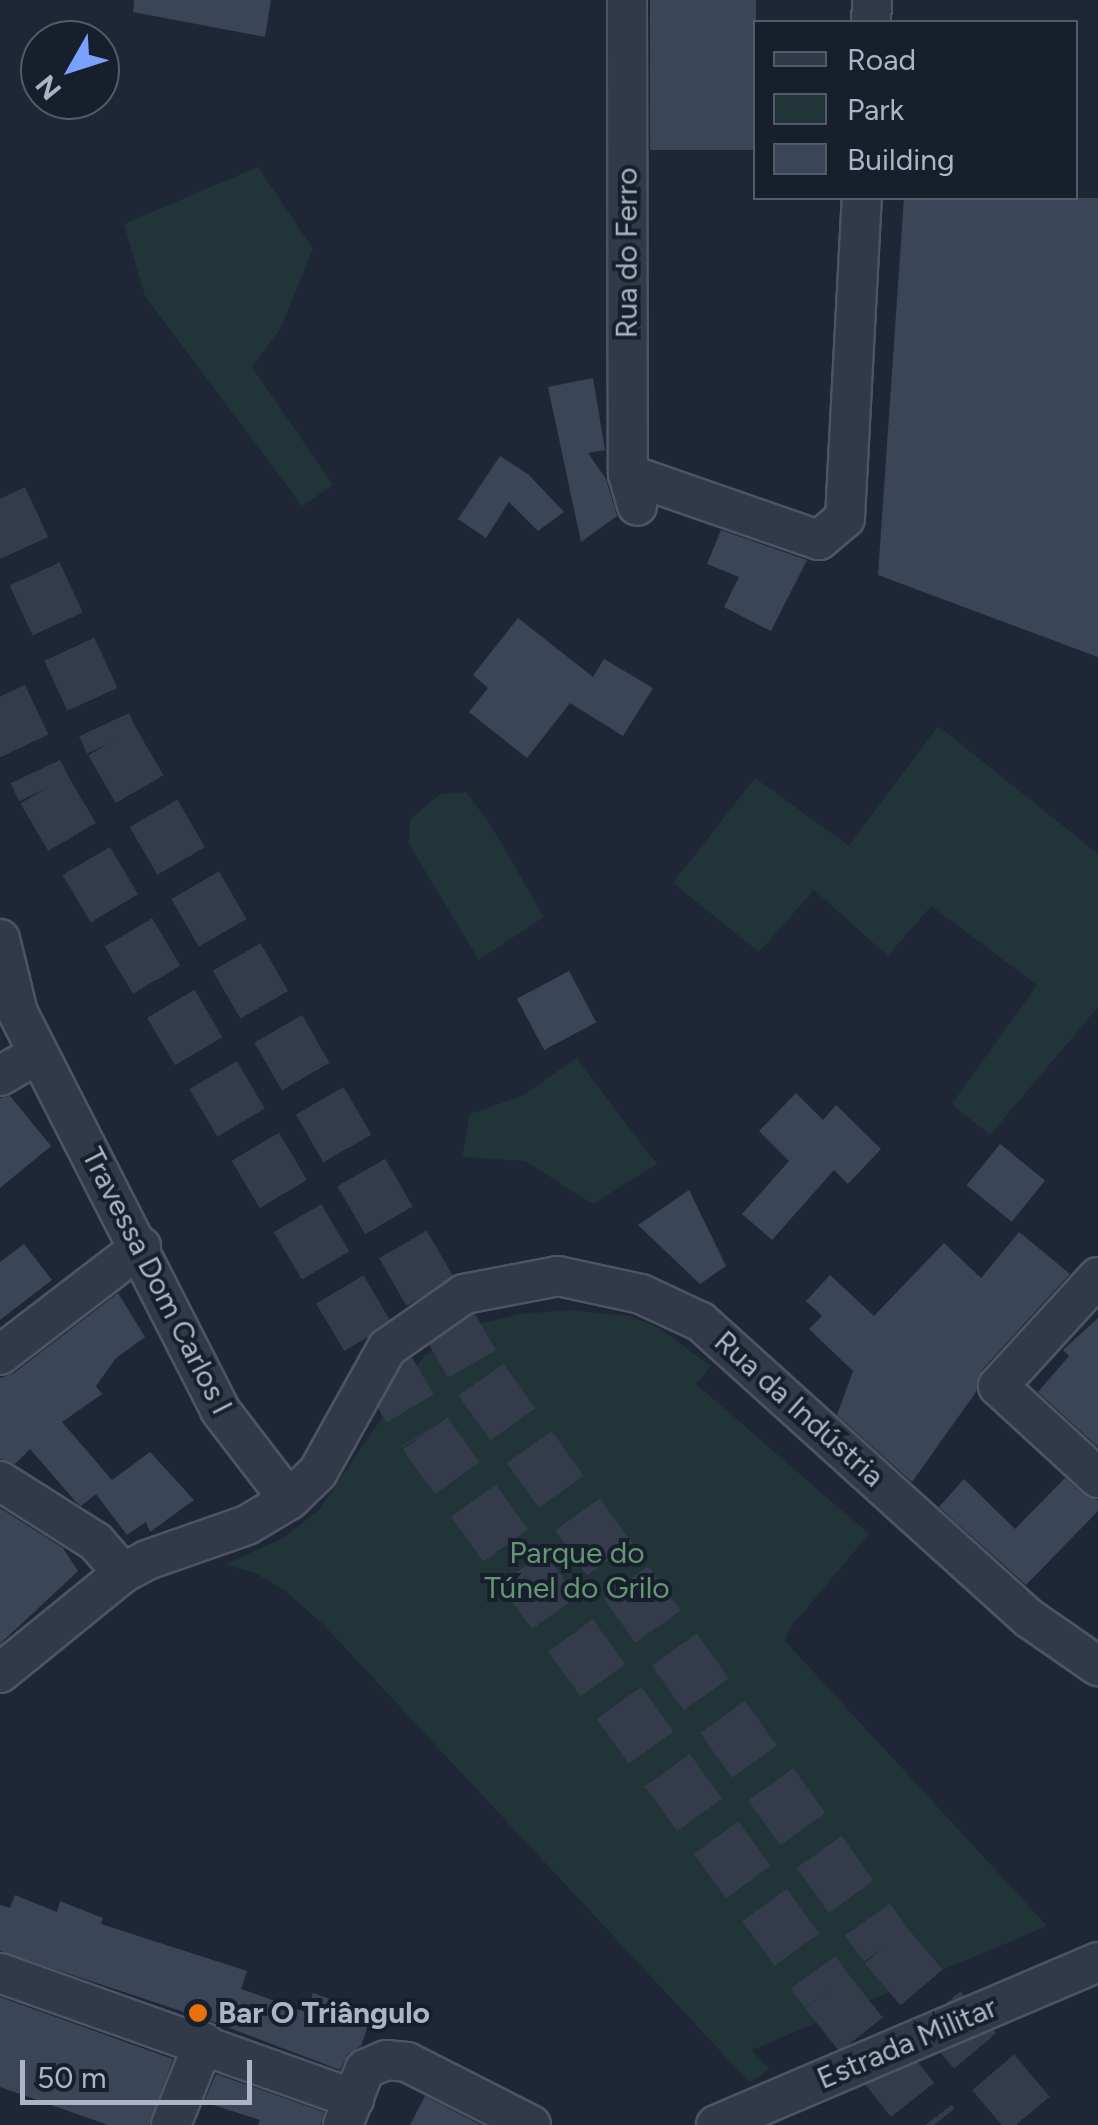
<!DOCTYPE html>
<html>
<head>
<meta charset="utf-8">
<style>
  body { margin:0 }
  #map { position:relative; width:1098px; height:2125px; overflow:hidden; background:#1f2737; font-family:Figtree,sans-serif }
  div>[style] { position:absolute }
  [style*='--x'] { left:calc(var(--x)*1px); top:calc(var(--y)*1px); width:calc(var(--w)*1px); rotate:calc(var(--a)*1deg) }
  .green>* { inset:0; background:#213438 }
  .building>* { inset:0; background:#3a4558; transform-origin:0 0 }
  .highway-tunnel>* { height:55px; margin-top:-27.5px; transform-origin:0; background:repeating-linear-gradient(90deg,#343c4c 0 55px,transparent 0 83px) }
  .roads { filter:drop-shadow(2px 0 #4d5463) drop-shadow(-2px 0 #4d5463) drop-shadow(0 2px #4d5463) drop-shadow(0 -2px #4d5463) }
  .minor>* { height:38px; margin:-19px; padding:0 19px; transform-origin:19px; border-radius:19px; background:#323948 }
  .dots>* { width:28px; height:28px; translate:-50% -50%; box-sizing:border-box; border:5px solid #181f2c; border-radius:50% }
  span { translate:-50% -50%; white-space:nowrap; text-align:center; line-height:1.15; -webkit-text-stroke:8px #181f2c; paint-order:stroke }
  .street-label { font-size:30px; color:#acb4c5 }
  .park-label { font-size:30px; color:#639673 }
  .poi-label { font-size:30px; color:#acb4c5; font-weight:700 }
  .left { translate:0 -50%; text-align:left }
  .legend { position:absolute; left:753px; top:20px; width:325px; height:180px; box-sizing:border-box; background:#181f2c; border:2px solid #535b69; margin:0; padding:12px 18px; list-style:none; font-size:30px; color:#acb4c5 }
  .legend li { display:flex; align-items:center; gap:20px; height:50px }
  .legend b { width:50px; border:2px solid #535b69 }
  .north { position:absolute; left:20px; top:20px; width:100px; height:100px; box-sizing:border-box; background:#181f2c; border:2px solid #535b69; border-radius:50%; rotate:231deg; font-size:28px; font-weight:700; line-height:40px; text-align:center; color:#acb4c5 }
  .north::after { content:''; display:block; margin:auto; width:35px; height:45px; background:#7aa2fc; clip-path:polygon(50% 0,100% 100%,50% 72%,0 100%) }
  .scale { position:absolute; left:20px; top:2060px; width:232px; height:45px; box-sizing:border-box; border:5px solid #acb4c5; border-top:0; padding-left:12px; font-size:30px; line-height:35px; white-space:nowrap; color:#acb4c5; -webkit-text-stroke:8px #181f2c; paint-order:stroke }
</style>
</head>
<body>
<div id="map">
  <div class="green">
    <div style="clip-path:polygon(258px 167px,313px 249px,280px 329px,252px 367px,333px 485px,302px 506px,145px 296px,124px 224px)"></div>
    <div style="clip-path:polygon(938px 726px,1098px 854px,1098px 1007px,990px 1135px,952px 1104px,1037px 985px,931px 906px,888px 956px,814px 890px,759px 952px,673px 883px,755px 778px,849px 846px)"></div>
    <div style="clip-path:polygon(466px 792px,490px 824px,544px 917px,479px 960px,409px 844px,410px 819px,441px 794px)"></div>
    <div style="clip-path:polygon(576px 1058px,657px 1164px,593px 1204px,525px 1161px,462px 1157px,470px 1114px,524px 1095px)"></div>
    <div style="clip-path:polygon(571px 1310px,630px 1316px,659px 1328px,711px 1366px,696px 1384px,869px 1534px,790px 1628px,785px 1641px,1047px 1926px,752px 2050px,769px 2069px,750px 2083px,323px 1624px,284px 1590px,255px 1573px,226px 1564px,283px 1538px,319px 1510px,424px 1356px,475px 1325px,520px 1314px)"></div>
  </div>
  <div class="building">
    <div style="clip-path:polygon(134px 0,271px 0,265px 37px,133px 12px)"></div>
    <div style="left:650px;top:0;width:106px;height:150px"></div>
    <div style="clip-path:polygon(904px 198px,1098px 198px,1098px 657px,878px 575px)"></div>
    <div style="clip-path:polygon(593px 378px,605px 450px,588px 453px,606px 479px,617px 516px,581px 542px,548px 387px)"></div>
    <div style="clip-path:polygon(500px 456px,528px 474px,564px 512px,538px 531px,509px 502px,486px 538px,458px 519px)"></div>
    <div style="clip-path:polygon(721px 530px,807px 560px,771px 631px,724px 607px,739px 577px,707px 564px)"></div>
    <div style="clip-path:polygon(518px 618px,593px 677px,604px 659px,653px 688px,623px 736px,570px 703px,527px 758px,469px 712px,488px 688px,473px 675px)"></div>
    <div style="left:569px;top:971px;width:58px;height:59px;rotate:62deg"></div>
    <div style="clip-path:polygon(796px 1093px,823px 1120px,836px 1105px,881px 1149px,848px 1184px,834px 1170px,772px 1240px,742px 1214px,789px 1161px,759px 1131px)"></div>
    <div style="clip-path:polygon(10px 1096px,51px 1146px,0 1188px,0 1098px)"></div>
    <div style="left:1000px;top:1144px;width:58px;height:53px;rotate:39deg"></div>
    <div style="clip-path:polygon(689px 1190px,726px 1266px,700px 1284px,638px 1225px)"></div>
    <div style="clip-path:polygon(1019px 1232px,1070px 1274px,981px 1371px,976px 1392px,912px 1482px,837px 1415px,853px 1371px,809px 1329px,822px 1316px,806px 1301px,830px 1275px,874px 1316px,944px 1243px,981px 1278px)"></div>
    <div style="clip-path:polygon(24px 1244px,52px 1280px,0 1320px,0 1262px)"></div>
    <div style="clip-path:polygon(118px 1293px,145px 1337px,116px 1358px,96px 1386px,102px 1394px,62px 1422px,112px 1480px,150px 1452px,194px 1500px,150px 1532px,146px 1522px,127px 1535px,96px 1494px,81px 1506px,76px 1502px,30px 1449px,15px 1464px,0 1459px,0 1378px,14px 1373px)"></div>
    <div style="clip-path:polygon(1098px 1318px,1098px 1447px,1038px 1392px,1069px 1356px,1063px 1350px)"></div>
    <div style="clip-path:polygon(1065px 1478px,1084px 1495px,1098px 1500px,1098px 1511px,1026px 1585px,939px 1507px,964px 1479px,1015px 1529px)"></div>
    <div style="clip-path:polygon(0 1508px,63px 1548px,78px 1571px,0 1644px)"></div>
    <div style="clip-path:polygon(15px 1895px,57px 1912px,60px 1901px,103px 1918px,101px 1924px,247px 1971px,241px 1989px,306px 2012px,313px 1993px,372px 2014px,361px 2046px,348px 2054px,340px 2070px,211px 2021px,0 1951px,0 1905px,10px 1908px)"></div>
    <div style="clip-path:polygon(0 1997px,173px 2059px,149px 2125px,108px 2125px,0 2087px)"></div>
    <div style="clip-path:polygon(216px 2074px,324px 2112px,321px 2125px,258px 2125px,260px 2120px,204px 2102px)"></div>
    <div style="clip-path:polygon(425px 2096px,481px 2125px,410px 2125px)"></div>
  </div>
  <div class="highway-tunnel">
    <div style="--x:0;--y:498;--w:268;--a:65.3"></div>
    <div style="--x:112;--y:741;--w:737;--a:59.96"></div>
    <div style="--x:481;--y:1379;--w:696;--a:54.41"></div>
    <div style="--x:886;--y:1945;--w:236;--a:49.8"></div>
    <div style="--x:0;--y:696;--w:103;--a:64.7"></div>
    <div style="--x:44;--y:789;--w:748;--a:59.39"></div>
    <div style="--x:425;--y:1433;--w:688;--a:54.23"></div>
    <div style="--x:827;--y:1991;--w:171;--a:51.7"></div>
  </div>
  <div class="roads">
    <div class="minor">
      <div style="--x:627;--y:0;--w:474;--a:89.9"></div>
      <div style="--x:628;--y:474;--w:33;--a:74"></div>
      <div style="--x:871;--y:22;--w:22;--a:-87"></div>
      <div style="--x:628;--y:474;--w:202;--a:19.1"></div>
      <div style="--x:819;--y:540;--w:34;--a:-40"></div>
      <div style="--x:845;--y:518;--w:320;--a:-87"></div>
      <div style="--x:0;--y:939;--w:76;--a:76.3"></div>
      <div style="--x:18;--y:1013;--w:445;--a:63"></div>
      <div style="--x:220;--y:1410;--w:113;--a:52.5"></div>
      <div style="--x:0;--y:1076;--w:44;--a:-30.1"></div>
      <div style="--x:1098;--y:1277;--w:148;--a:132.5"></div>
      <div style="--x:998;--y:1386;--w:136;--a:42.6"></div>
      <div style="--x:0;--y:1355;--w:178;--a:-37.5"></div>
      <div style="--x:0;--y:1481;--w:114;--a:32.4"></div>
      <div style="--x:96;--y:1542;--w:41;--a:48.9"></div>
      <div style="--x:0;--y:1673;--w:159;--a:-39.1"></div>
      <div style="--x:123;--y:1573;--w:27;--a:-28"></div>
      <div style="--x:147;--y:1560;--w:106;--a:-19.3"></div>
      <div style="--x:247;--y:1525;--w:49;--a:-30.8"></div>
      <div style="--x:289;--y:1500;--w:40;--a:-44"></div>
      <div style="--x:318;--y:1472;--w:142;--a:-60.9"></div>
      <div style="--x:387;--y:1348;--w:94;--a:-35"></div>
      <div style="--x:464;--y:1294;--w:96;--a:-10.8"></div>
      <div style="--x:558;--y:1276;--w:85;--a:12.2"></div>
      <div style="--x:641;--y:1294;--w:66;--a:25"></div>
      <div style="--x:701;--y:1322;--w:443;--a:42.1"></div>
      <div style="--x:1030;--y:1619;--w:83;--a:34.7"></div>
      <div style="--x:0;--y:1973;--w:376;--a:19.6"></div>
      <div style="--x:171;--y:2125;--w:89;--a:-68.3"></div>
      <div style="--x:343;--y:2125;--w:60;--a:-68.6"></div>
      <div style="--x:365;--y:2069;--w:23;--a:-23"></div>
      <div style="--x:386;--y:2060;--w:21;--a:5"></div>
      <div style="--x:407;--y:2062;--w:139;--a:26.9"></div>
      <div style="--x:716;--y:2125;--w:415;--a:-23.1"></div>
    </div>
  </div>
  <div class="dots">
    <div style="left:198px;top:2013px;background:#e8710a"></div>
  </div>
  <div class="street-label">
    <span style="left:627px;top:253px;rotate:-90deg">Rua do Ferro</span>
    <span style="left:157px;top:1281px;rotate:63deg">Travessa Dom Carlos I</span>
    <span style="left:799px;top:1409px;rotate:42deg">Rua da Indústria</span>
    <span style="left:907px;top:2043px;rotate:-23deg">Estrada Militar</span>
  </div>
  <div class="park-label">
    <span style="left:577px;top:1570px">Parque do<br>Túnel do Grilo</span>
  </div>
  <div class="poi-label">
    <span class="left" style="left:218px;top:2013px">Bar O Triângulo</span>
  </div>
  <ul class="legend">
  <li><b style="height:12px;background:#323948"></b>Road</li>
  <li><b style="height:28px;background:#213438"></b>Park</li>
  <li><b style="height:28px;background:#3a4558"></b>Building</li>
  </ul>
  <div class="north">N</div>
  <div class="scale">50 m</div>
</div>
</body>
</html>
